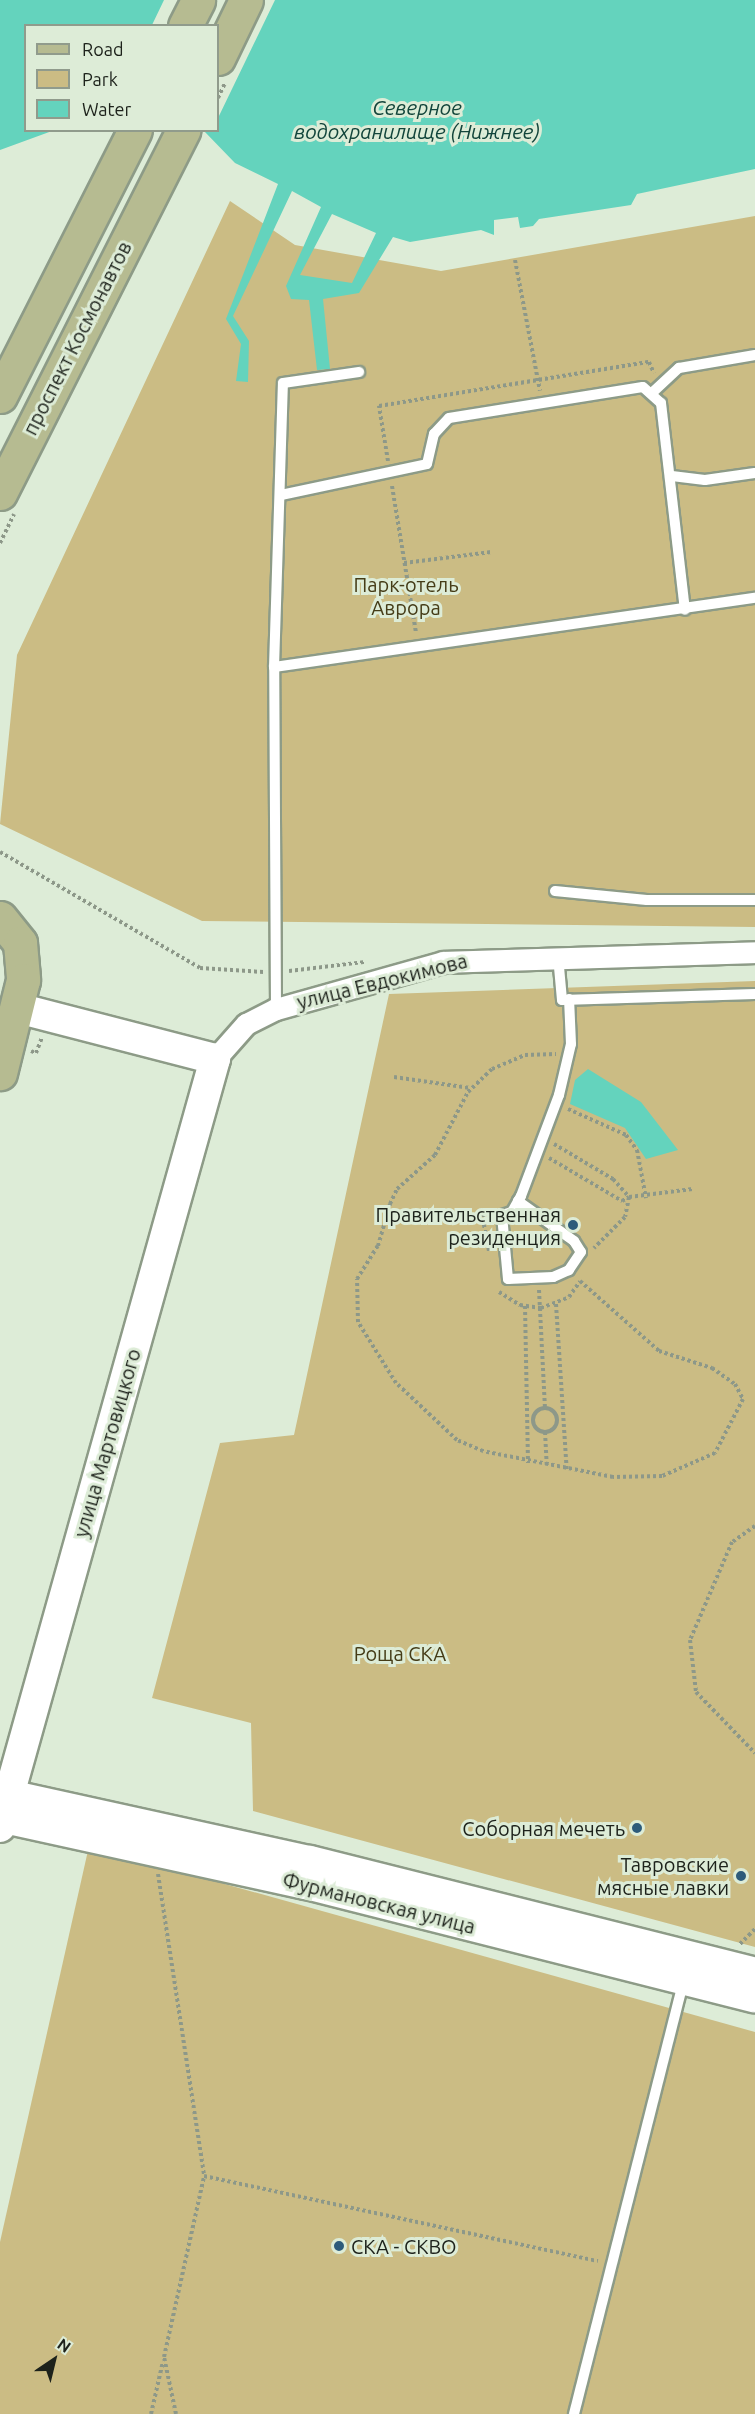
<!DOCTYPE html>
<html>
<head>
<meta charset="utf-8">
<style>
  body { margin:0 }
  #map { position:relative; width:755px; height:2414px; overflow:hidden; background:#ddecd7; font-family:Ubuntu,sans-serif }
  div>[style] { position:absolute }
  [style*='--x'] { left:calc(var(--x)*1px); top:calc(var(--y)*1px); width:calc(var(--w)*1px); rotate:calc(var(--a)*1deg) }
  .green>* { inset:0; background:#cbbc84 }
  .water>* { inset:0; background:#64d3bd }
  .pier>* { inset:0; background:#ddecd7 }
  .path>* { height:4px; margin-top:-2px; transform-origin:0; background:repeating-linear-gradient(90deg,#8d9889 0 3px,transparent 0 6px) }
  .path>.ring { margin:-2px; padding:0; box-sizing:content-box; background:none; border:4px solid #8d9889; border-radius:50% }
  .roads { filter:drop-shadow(2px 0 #8d9b87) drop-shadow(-2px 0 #8d9b87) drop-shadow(0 2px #8d9b87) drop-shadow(0 -2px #8d9b87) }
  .lane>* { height:10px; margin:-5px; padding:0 5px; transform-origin:5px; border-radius:5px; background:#fff }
  .street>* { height:21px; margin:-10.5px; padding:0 10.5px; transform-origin:10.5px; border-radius:10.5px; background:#fff }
  .secondary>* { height:30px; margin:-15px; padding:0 15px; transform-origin:15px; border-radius:15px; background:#fff }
  .primary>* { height:33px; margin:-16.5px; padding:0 16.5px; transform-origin:16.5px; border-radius:16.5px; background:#b6bb91 }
  .dots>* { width:16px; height:16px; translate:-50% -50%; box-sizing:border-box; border:3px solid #ddecd7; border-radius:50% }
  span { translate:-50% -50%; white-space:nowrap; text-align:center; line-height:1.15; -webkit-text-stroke:6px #ddecd7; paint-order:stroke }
  .street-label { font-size:20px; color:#1d221b }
  .park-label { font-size:20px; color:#453c17 }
  .poi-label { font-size:20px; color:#1d221b }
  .right { translate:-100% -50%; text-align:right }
  .left { translate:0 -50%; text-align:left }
  .water-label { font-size:21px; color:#12453b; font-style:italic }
  .legend { position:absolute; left:24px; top:24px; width:195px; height:108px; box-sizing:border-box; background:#ddecd7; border:2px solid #909b8c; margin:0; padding:8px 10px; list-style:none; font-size:18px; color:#1d221b }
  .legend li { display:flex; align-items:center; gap:12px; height:30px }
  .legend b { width:30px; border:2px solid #909b8c }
  .north { position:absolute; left:24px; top:2330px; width:60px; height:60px; -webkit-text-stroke:4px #ddecd7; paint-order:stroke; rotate:35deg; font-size:16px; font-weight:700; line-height:24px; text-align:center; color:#1d221b }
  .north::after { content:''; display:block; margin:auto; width:21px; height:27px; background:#1d221b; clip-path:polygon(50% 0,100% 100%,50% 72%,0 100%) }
</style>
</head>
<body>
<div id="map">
  <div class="green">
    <div style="clip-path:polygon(230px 201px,295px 245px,441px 271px,755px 216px,755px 927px,202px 921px,0 824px,17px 655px)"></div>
    <div style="clip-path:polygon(755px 981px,755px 1947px,253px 1811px,251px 1723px,152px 1698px,220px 1443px,294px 1435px,389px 994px)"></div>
    <div style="clip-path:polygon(89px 1846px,755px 2032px,755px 2414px,0 2414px,0 2242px)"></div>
  </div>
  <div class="water">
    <div style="clip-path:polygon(evenodd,0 0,755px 0,755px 169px,637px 194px,631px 205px,539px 219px,533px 226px,520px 228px,518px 217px,494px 220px,494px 235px,481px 230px,410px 242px,393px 237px,359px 293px,323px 299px,330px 369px,317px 370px,309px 300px,291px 299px,286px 286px,321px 207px,292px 191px,233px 316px,249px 341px,248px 382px,236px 381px,241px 344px,226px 319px,278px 184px,235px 163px,204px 131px,218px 130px,218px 26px,26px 26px,26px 130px,52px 131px,0 150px,0 0,332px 214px,376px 233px,352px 283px,300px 275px,332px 214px)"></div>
    <div style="clip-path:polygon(588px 1069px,641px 1102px,678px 1150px,646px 1159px,625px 1128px,570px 1104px,575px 1080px)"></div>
  </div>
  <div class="pier">
    <div style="clip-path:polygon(164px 0,275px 0,218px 118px,218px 26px,152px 25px)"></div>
  </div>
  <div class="path">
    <div style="--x:218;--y:98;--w:17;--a:-65"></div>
    <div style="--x:515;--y:260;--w:133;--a:79.2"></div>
    <div style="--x:388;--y:461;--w:56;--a:-99.3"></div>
    <div style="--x:379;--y:406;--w:274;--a:-9.3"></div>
    <div style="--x:649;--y:362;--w:12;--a:66"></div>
    <div style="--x:392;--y:486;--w:148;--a:80.7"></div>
    <div style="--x:0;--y:543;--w:32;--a:-64"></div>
    <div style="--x:404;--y:563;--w:88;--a:-7.2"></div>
    <div style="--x:0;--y:852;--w:231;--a:30.1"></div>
    <div style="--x:200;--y:968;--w:64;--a:3.6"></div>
    <div style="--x:289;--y:971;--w:77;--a:-6.8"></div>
    <div style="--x:31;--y:1051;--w:5;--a:22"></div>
    <div style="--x:36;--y:1053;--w:17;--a:-69"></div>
    <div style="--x:394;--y:1077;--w:77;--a:8.2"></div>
    <div style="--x:568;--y:1109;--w:64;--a:24.1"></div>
    <div style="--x:626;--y:1135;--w:19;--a:54"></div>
    <div style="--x:637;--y:1150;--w:49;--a:79.4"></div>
    <div style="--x:554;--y:1144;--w:69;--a:30.7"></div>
    <div style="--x:613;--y:1179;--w:24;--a:48"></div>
    <div style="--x:629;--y:1197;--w:64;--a:-7.1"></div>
    <div style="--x:549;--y:1158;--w:85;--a:30.5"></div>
    <div style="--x:622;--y:1201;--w:8;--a:-30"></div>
    <div style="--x:629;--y:1197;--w:20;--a:101"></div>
    <div style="--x:625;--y:1217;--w:44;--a:135"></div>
    <div style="--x:489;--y:1251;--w:37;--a:-101"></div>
    <div style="--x:482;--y:1215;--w:8;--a:0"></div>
    <div style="--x:539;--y:1290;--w:117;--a:87.1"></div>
    <div style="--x:499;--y:1292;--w:25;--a:32"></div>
    <div style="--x:520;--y:1305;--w:21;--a:8"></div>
    <div style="--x:541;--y:1308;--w:30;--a:-21"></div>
    <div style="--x:569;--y:1297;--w:19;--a:-55"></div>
    <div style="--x:580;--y:1281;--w:106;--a:41.5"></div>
    <div style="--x:659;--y:1351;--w:56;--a:17.8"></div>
    <div style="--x:712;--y:1368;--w:28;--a:35"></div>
    <div style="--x:735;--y:1384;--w:17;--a:62"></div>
    <div style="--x:743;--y:1399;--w:61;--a:117.4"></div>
    <div style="--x:715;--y:1453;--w:58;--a:156.5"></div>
    <div style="--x:662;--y:1476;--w:49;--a:178.8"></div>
    <div style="--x:613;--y:1477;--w:133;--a:-168.7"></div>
    <div style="--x:483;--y:1451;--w:28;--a:-157"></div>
    <div style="--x:457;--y:1440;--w:83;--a:-136.9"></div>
    <div style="--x:396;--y:1383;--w:72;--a:-121.9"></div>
    <div style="--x:358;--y:1322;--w:43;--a:-91.3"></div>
    <div style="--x:357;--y:1279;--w:39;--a:-58"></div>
    <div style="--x:378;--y:1246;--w:44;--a:-74.1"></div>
    <div style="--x:390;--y:1204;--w:17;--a:-65"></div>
    <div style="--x:397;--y:1189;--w:51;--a:-41.8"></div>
    <div style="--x:435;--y:1155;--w:71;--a:-62.4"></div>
    <div style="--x:468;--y:1092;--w:33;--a:-44"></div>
    <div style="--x:492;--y:1069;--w:36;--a:-23"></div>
    <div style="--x:525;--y:1055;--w:31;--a:-2"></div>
    <div style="--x:556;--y:1304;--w:168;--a:86.3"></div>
    <div style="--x:525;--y:1306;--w:157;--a:88.9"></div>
    <div class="ring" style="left:533px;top:1408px;width:20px;height:20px"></div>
    <div style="--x:545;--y:1432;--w:35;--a:87"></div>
    <div style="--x:755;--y:1526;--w:28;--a:145"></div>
    <div style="--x:732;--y:1542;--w:107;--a:113.2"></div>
    <div style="--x:690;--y:1640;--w:52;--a:83.4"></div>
    <div style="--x:696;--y:1692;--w:85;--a:46"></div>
    <div style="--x:158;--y:1874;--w:305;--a:81.3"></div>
    <div style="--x:740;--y:1944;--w:21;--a:-45"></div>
    <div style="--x:151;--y:2414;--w:54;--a:-77.2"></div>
    <div style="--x:176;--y:2414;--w:58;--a:-101.9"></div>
    <div style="--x:164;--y:2357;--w:185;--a:-77.5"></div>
    <div style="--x:204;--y:2176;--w:403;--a:12.2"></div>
  </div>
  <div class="roads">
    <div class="lane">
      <div style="--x:654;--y:391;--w:34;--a:-43"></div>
      <div style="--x:679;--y:368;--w:77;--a:-9.7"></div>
      <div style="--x:672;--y:476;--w:33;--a:7"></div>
      <div style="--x:705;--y:480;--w:50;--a:-8"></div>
      <div style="--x:281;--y:495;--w:149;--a:-12"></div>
      <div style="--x:427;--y:464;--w:31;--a:-77"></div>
      <div style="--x:434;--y:434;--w:22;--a:-47"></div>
      <div style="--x:449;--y:418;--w:196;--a:-9.1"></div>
      <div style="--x:643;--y:387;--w:24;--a:42"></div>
      <div style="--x:661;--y:403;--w:208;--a:83.4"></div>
      <div style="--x:274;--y:667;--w:486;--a:-8.2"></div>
      <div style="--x:555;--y:891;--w:92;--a:5.6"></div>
      <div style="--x:647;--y:900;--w:108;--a:0"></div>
      <div style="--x:558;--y:956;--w:44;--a:84.8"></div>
      <div style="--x:562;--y:1000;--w:193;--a:-1.8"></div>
      <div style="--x:276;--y:1009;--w:342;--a:-90.3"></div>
      <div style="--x:274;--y:667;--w:284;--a:-88.2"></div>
      <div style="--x:283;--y:383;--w:77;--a:-8.2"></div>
      <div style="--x:518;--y:1201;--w:69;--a:35.5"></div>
      <div style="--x:574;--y:1241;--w:13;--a:58"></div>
      <div style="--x:581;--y:1252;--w:22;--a:124"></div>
      <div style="--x:569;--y:1270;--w:17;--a:156"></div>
      <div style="--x:553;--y:1277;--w:45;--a:177.5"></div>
      <div style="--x:508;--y:1279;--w:64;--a:-95.4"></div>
      <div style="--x:502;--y:1215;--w:10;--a:-17"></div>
      <div style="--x:512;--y:1212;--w:13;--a:-61"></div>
      <div style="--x:518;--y:1201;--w:6;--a:-59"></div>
      <div style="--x:521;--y:1196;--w:108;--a:-69.4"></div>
      <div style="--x:559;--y:1095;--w:52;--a:-76.8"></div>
      <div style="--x:571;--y:1044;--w:45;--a:-92.5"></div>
      <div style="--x:574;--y:2414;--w:446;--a:-75.8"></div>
    </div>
    <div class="street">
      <div style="--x:215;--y:1059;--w:47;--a:-48.5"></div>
      <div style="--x:246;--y:1024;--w:34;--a:-27"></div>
      <div style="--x:276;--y:1009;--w:173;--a:-15.7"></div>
      <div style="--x:443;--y:962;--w:312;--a:-1.8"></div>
    </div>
    <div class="secondary">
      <div style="--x:0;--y:1793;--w:317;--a:12.4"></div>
      <div style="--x:310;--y:1861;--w:459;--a:14.1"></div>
      <div style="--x:0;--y:1817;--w:313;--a:12.4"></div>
      <div style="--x:306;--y:1884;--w:463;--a:14.2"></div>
      <div style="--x:0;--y:1827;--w:798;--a:-74.36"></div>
      <div style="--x:215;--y:1059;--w:203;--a:-165.5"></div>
    </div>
    <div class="primary">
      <div style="--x:185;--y:26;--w:29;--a:-63"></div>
      <div style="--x:218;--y:58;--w:64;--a:-64.2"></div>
      <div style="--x:0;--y:396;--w:298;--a:-63.1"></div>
      <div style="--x:0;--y:493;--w:407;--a:-63.2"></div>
      <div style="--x:0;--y:918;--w:32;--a:51"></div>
      <div style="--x:20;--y:943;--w:37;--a:85"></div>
      <div style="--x:23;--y:980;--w:96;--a:103.9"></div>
    </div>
  </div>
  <div class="dots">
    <div style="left:573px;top:1225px;background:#2d5b7a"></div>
    <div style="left:637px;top:1828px;background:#2d5b7a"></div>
    <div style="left:741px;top:1876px;background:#2d5b7a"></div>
    <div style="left:339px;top:2246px;background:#2d5b7a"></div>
  </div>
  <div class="street-label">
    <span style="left:77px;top:338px;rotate:-63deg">проспект Космонавтов</span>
    <span style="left:382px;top:981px;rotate:-14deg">улица Евдокимова</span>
    <span style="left:107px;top:1443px;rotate:-74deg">улица Мартовицкого</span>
    <span style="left:379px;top:1903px;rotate:14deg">Фурмановская улица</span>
  </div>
  <div class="park-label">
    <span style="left:406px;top:596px">Парк-отель<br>Аврора</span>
    <span style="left:400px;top:1653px">Роща СКА</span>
  </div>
  <div class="poi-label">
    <span class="right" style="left:561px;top:1226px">Правительственная<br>резиденция</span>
    <span class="right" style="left:625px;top:1828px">Соборная мечеть</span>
    <span class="right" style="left:729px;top:1876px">Тавровские<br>мясные лавки</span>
    <span class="left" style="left:351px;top:2246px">СКА - СКВО</span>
  </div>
  <div class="water-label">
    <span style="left:417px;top:119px">Северное<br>водохранилище (Нижнее)</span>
  </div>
  <ul class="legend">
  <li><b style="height:8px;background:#b6bb91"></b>Road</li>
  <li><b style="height:16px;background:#cbbc84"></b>Park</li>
  <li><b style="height:16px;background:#64d3bd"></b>Water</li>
  </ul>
  <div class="north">N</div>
</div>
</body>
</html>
